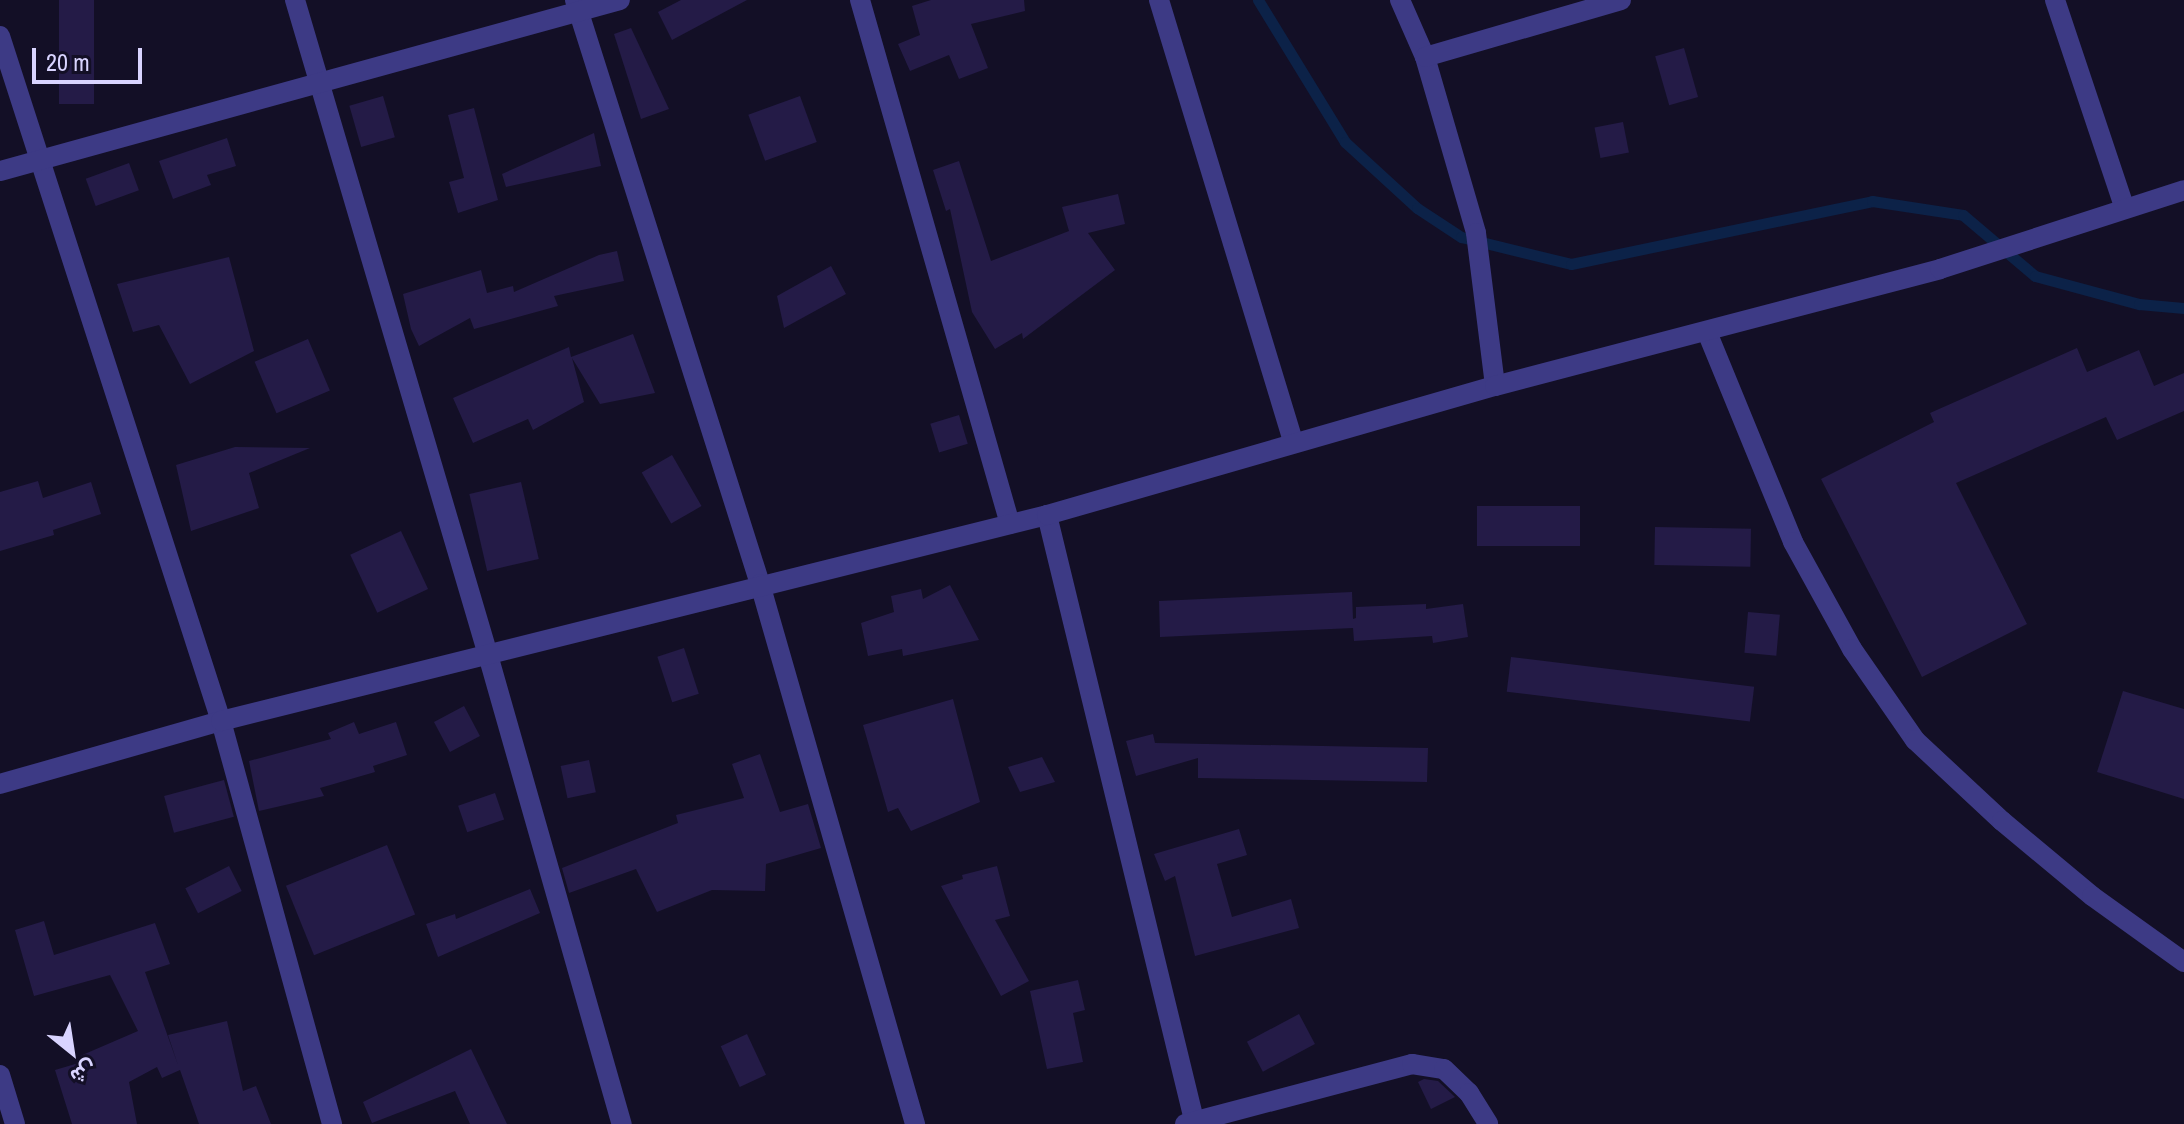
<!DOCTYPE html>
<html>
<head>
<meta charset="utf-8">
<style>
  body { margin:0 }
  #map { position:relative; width:2184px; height:1124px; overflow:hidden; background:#130f26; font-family:"Archivo Narrow",Vazirmatn,sans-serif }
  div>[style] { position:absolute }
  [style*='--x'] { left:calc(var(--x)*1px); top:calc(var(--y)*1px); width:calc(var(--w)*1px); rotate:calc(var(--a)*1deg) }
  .stream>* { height:11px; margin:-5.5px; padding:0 5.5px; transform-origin:5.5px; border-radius:5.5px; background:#0c2248 }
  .building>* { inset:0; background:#241b47; transform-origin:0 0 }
  .minor>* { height:20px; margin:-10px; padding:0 10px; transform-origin:10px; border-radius:10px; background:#3d3a85 }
  .tertiary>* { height:20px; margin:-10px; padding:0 10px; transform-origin:10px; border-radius:10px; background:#3d3a85 }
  span { translate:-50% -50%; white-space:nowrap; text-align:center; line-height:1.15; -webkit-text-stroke:8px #130f26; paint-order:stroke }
  .north { position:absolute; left:32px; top:1012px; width:80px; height:80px; -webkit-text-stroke:6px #130f26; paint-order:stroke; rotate:150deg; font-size:22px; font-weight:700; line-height:32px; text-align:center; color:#d9d4ff }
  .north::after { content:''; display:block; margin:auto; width:28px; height:36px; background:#d9d4ff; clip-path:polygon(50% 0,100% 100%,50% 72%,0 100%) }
  .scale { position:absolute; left:32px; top:48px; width:110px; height:36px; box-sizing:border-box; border:4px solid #d9d4ff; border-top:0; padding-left:10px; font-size:24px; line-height:28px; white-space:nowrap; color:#d9d4ff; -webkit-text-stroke:6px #130f26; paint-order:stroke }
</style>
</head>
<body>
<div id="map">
  <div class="stream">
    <div style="--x:1258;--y:0;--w:167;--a:58.5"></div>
    <div style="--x:1345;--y:142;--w:98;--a:42.5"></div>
    <div style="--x:1417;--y:208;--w:53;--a:33.4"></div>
    <div style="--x:1461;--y:237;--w:113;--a:13.8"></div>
    <div style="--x:1571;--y:264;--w:308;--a:-11.8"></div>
    <div style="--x:1872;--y:201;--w:92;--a:8.7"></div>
    <div style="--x:1963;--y:215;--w:94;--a:40.3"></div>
    <div style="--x:2035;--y:276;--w:108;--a:15.1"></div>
    <div style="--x:2139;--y:304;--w:45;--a:5.1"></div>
  </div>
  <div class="building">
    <div style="left:59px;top:0;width:35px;height:104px"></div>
    <div style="clip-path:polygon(681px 0,747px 0,672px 40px,658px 12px)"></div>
    <div style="clip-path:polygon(931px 0,1024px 0,1025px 11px,971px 24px,988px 68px,959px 79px,949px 55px,910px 71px,898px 44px,920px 35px,912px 6px)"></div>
    <div style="clip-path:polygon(631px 28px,669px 109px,641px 119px,614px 34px)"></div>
    <div style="left:1684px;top:48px;width:51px;height:30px;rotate:74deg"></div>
    <div style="left:383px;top:96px;width:43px;height:35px;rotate:74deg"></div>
    <div style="left:800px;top:96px;width:49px;height:55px;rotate:70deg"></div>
    <div style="clip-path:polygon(474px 108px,498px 200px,458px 213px,449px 182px,464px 178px,448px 115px)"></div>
    <div style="left:1623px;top:122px;width:31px;height:29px;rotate:79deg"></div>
    <div style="clip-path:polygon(594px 133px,601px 166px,506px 187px,502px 174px)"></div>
    <div style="clip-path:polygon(227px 138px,236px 166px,207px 175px,211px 185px,173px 199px,159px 161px)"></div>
    <div style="clip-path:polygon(959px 161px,991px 261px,1069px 231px,1062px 207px,1118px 194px,1125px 224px,1088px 233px,1115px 270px,1023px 339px,1022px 333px,995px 349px,972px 312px,950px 209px,946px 211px,933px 170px)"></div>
    <div style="left:129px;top:163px;width:29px;height:46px;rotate:70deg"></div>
    <div style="clip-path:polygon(617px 251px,624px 281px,554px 296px,558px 306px,474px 329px,470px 318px,419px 346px,411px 329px,403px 294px,481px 270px,487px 293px,513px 286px,514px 292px,599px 255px)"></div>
    <div style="clip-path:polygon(229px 257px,254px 351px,190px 384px,159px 325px,133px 332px,117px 284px)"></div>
    <div style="clip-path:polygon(831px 266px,846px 294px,784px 328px,777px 296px)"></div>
    <div style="clip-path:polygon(633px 334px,655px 393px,600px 404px,572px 358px,584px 402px,533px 430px,528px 419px,473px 443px,453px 398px,569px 347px,571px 357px)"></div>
    <div style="left:308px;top:339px;width:56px;height:58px;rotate:67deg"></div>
    <div style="clip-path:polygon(2077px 348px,2087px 372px,2139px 350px,2154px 386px,2184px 373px,2184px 411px,2117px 440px,2106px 417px,1956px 483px,2027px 624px,1922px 677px,1821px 479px,1934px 422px,1930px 413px)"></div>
    <div style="left:959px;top:415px;width:30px;height:30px;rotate:73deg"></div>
    <div style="clip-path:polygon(235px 447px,310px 448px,249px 473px,259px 508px,191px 531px,176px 465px)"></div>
    <div style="left:672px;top:455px;width:59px;height:35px;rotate:60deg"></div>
    <div style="clip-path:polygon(38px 481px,43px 498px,91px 482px,101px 514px,53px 530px,54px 535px,0 551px,0 492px)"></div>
    <div style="left:521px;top:482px;width:79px;height:53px;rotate:77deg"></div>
    <div style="left:1580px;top:506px;width:40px;height:103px;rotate:90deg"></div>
    <div style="left:1655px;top:527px;width:96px;height:38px;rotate:1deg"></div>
    <div style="left:401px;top:531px;width:64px;height:56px;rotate:65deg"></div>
    <div style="clip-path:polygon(950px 585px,979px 640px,903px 656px,902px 649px,868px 656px,861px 623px,894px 612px,891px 596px,921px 589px,923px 599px)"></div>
    <div style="clip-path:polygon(1352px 592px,1353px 619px,1356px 618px,1356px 607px,1426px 604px,1426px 609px,1463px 604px,1468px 637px,1433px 643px,1432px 636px,1354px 641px,1353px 628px,1160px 637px,1159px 601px)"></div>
    <div style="left:1748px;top:612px;width:32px;height:41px;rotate:5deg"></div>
    <div style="left:684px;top:648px;width:48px;height:28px;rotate:72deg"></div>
    <div style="left:1511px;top:657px;width:245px;height:35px;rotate:7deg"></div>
    <div style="clip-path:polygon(2123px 691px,2184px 709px,2184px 799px,2097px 772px)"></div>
    <div style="clip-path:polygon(953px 699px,980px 802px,911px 831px,898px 808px,888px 812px,863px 725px)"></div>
    <div style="left:464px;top:706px;width:34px;height:34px;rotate:62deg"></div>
    <div style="clip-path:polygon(354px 722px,359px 734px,396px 722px,407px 755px,373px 766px,375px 772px,320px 788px,324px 796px,259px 811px,249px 761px,331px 739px,328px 733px)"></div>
    <div style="clip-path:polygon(1153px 734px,1155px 743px,1428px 748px,1427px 782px,1198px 778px,1198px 758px,1136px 776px,1126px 741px)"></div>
    <div style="clip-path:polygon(760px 754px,780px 812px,808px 804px,821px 848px,766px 864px,765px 891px,712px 890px,657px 912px,636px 869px,569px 893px,562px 868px,678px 823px,676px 815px,744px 798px,732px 764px)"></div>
    <div style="clip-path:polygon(1042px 757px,1055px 782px,1020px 792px,1008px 767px)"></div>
    <div style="left:589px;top:760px;width:33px;height:29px;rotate:78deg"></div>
    <div style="left:224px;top:780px;width:38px;height:62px;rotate:75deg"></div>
    <div style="left:495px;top:793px;width:28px;height:39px;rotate:71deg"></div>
    <div style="clip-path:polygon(1239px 829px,1247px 855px,1217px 864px,1232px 917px,1291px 899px,1299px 928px,1195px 956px,1175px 876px,1165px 881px,1154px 854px)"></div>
    <div style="left:387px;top:845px;width:75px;height:109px;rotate:68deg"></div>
    <div style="left:229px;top:866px;width:28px;height:49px;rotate:63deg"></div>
    <div style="clip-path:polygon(997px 866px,1010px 916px,995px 920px,1029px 981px,1001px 996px,941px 886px,963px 879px,962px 875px)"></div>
    <div style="clip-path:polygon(530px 889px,540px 913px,438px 957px,426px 924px,455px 914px,456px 919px)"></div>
    <div style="clip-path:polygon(44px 921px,54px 955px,155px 923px,170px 964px,145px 972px,178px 1065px,168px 1035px,227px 1021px,243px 1091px,256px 1086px,271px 1124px,199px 1124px,180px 1070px,162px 1078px,157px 1067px,129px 1082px,137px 1124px,72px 1124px,55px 1070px,82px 1062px,80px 1056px,138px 1031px,110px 975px,34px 996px,15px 930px)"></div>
    <div style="clip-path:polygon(1078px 980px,1085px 1010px,1073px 1013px,1083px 1062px,1047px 1069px,1030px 991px)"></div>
    <div style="left:1299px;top:1014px;width:34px;height:59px;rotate:62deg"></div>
    <div style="left:747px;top:1034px;width:45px;height:29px;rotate:65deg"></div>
    <div style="clip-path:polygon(471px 1049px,507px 1124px,470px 1124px,455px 1091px,372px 1123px,363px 1102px)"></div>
    <div style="clip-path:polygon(1424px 1079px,1438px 1081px,1455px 1097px,1431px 1109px,1418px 1082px)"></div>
  </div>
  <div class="minor">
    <div style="--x:295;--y:0;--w:683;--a:73.58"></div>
    <div style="--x:488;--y:655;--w:488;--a:74.1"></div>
    <div style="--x:575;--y:0;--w:613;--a:72.42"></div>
    <div style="--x:760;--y:584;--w:562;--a:73.98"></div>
    <div style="--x:860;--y:0;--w:545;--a:74.03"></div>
    <div style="--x:1159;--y:0;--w:463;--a:73.1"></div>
    <div style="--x:1400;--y:0;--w:62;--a:66.3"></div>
    <div style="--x:1425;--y:57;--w:183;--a:73.8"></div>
    <div style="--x:1476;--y:233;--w:154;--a:82.9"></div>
    <div style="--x:2055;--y:0;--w:220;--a:71.5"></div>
    <div style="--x:0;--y:36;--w:720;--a:72.12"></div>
    <div style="--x:221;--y:721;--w:418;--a:74.6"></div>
    <div style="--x:1425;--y:57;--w:204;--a:-16.2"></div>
    <div style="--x:0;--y:171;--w:643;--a:-15.42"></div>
    <div style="--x:1707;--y:332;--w:227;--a:67.7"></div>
    <div style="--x:1793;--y:542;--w:122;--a:61.1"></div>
    <div style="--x:1852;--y:649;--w:111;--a:55.3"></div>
    <div style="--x:1915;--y:740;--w:119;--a:43"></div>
    <div style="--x:2002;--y:821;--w:117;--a:39.8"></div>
    <div style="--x:2092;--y:896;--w:113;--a:35.7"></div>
    <div style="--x:1047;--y:515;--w:627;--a:76.34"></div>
    <div style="--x:0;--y:1075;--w:51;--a:73"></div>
    <div style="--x:1185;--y:1124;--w:235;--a:-14.8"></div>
    <div style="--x:1412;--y:1064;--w:32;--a:9"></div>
    <div style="--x:1444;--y:1069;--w:35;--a:44"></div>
    <div style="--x:1469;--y:1093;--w:36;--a:58"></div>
  </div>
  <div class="tertiary">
    <div style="--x:0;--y:784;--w:230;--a:-15.9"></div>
    <div style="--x:221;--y:721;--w:851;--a:-14"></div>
    <div style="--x:1047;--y:515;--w:466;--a:-16.1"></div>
    <div style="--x:1495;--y:386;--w:460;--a:-14.7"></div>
    <div style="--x:1940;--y:269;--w:256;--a:-17.9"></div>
  </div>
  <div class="north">ش</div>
  <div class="scale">20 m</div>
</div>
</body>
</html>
